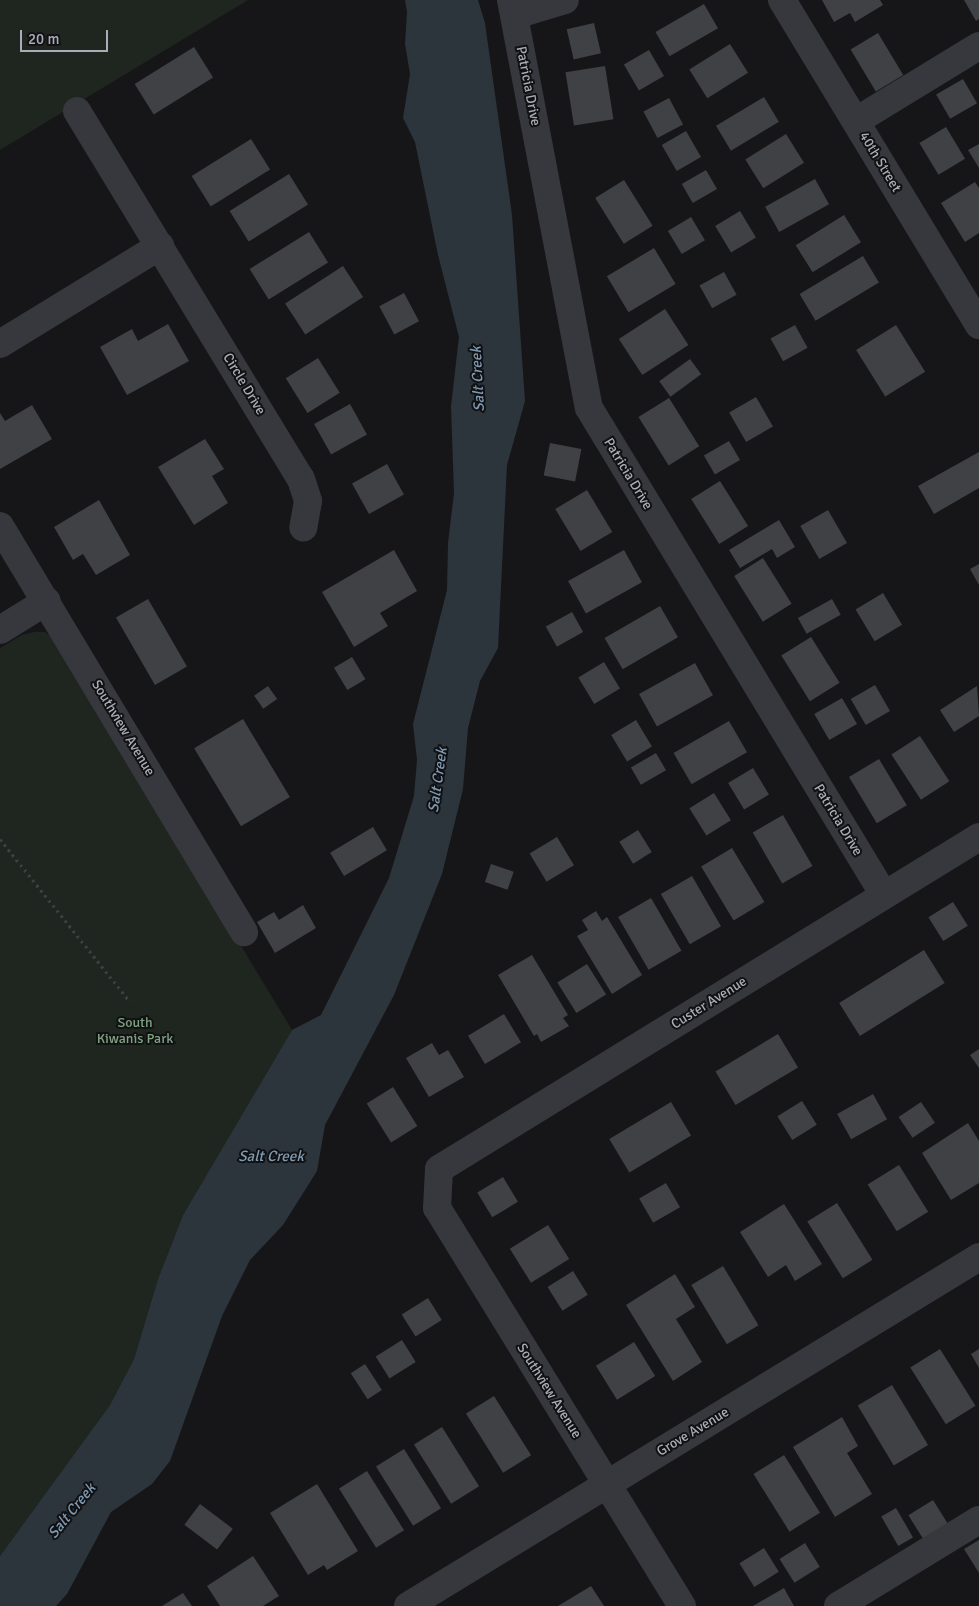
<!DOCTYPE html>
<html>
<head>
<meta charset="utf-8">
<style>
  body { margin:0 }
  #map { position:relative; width:979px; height:1606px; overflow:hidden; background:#161618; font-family:Signika,sans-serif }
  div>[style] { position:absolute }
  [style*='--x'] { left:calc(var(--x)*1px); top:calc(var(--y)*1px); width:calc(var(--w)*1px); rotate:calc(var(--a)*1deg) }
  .green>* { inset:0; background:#1e261f }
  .water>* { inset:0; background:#2c353c }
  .building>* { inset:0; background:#404145; transform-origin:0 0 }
  .path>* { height:3px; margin-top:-1.5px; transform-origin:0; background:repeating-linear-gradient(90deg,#3d3f44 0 2.5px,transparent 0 6.5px) }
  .minor>* { height:28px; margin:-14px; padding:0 14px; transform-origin:14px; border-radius:14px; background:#37383d }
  span { translate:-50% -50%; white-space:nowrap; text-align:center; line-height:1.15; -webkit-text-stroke:4px #111113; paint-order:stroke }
  .street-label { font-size:14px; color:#a8adb8 }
  .park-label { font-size:14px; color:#7fa381 }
  .water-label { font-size:15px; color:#7f9bb3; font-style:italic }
  .scale { position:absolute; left:20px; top:30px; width:88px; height:22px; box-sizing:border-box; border:2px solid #a8adb8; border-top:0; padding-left:6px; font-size:15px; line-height:18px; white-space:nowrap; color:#a8adb8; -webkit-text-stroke:4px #111113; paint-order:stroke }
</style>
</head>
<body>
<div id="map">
  <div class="green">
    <div style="clip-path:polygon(0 0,248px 0,0 150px)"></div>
    <div style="clip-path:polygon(34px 632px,45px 632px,56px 640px,292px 1030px,183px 1215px,158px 1279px,134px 1359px,110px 1405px,0 1556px,0 648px,22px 635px)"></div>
  </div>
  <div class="water">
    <div style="clip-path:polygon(405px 0,478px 0,485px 23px,512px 215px,525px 401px,507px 465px,498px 648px,480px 681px,468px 728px,463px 789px,442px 874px,394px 995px,325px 1125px,317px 1171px,283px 1225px,250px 1260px,222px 1316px,170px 1461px,152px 1484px,111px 1512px,67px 1594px,56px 1606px,0 1606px,0 1556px,110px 1405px,134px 1359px,158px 1279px,183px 1215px,292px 1030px,321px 1015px,389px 878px,414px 796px,417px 760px,413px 724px,447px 590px,448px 543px,454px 493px,451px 406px,459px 337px,438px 255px,415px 142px,403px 118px,410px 74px,405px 44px,407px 12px)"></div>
  </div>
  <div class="building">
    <div style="clip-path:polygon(822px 0,880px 0,883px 5px,855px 22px,850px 13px,834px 22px)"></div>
    <div style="clip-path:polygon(964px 0,979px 0,979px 19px,976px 21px)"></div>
    <div style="left:704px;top:4px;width:28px;height:56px;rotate:60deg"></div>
    <div style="left:594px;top:23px;width:31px;height:28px;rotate:77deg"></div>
    <div style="left:878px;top:33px;width:49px;height:32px;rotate:59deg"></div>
    <div style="left:730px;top:44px;width:34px;height:48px;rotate:58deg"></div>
    <div style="left:194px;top:47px;width:36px;height:70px;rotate:58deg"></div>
    <div style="left:649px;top:50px;width:30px;height:29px;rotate:60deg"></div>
    <div style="left:605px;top:66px;width:54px;height:40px;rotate:81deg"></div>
    <div style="left:963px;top:79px;width:28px;height:31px;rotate:60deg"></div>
    <div style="left:764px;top:97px;width:29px;height:56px;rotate:59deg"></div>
    <div style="left:669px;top:98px;width:30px;height:29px;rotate:62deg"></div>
    <div style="left:946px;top:127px;width:37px;height:31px;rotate:59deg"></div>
    <div style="left:686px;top:131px;width:30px;height:28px;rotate:60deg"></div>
    <div style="left:786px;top:134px;width:34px;height:48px;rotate:58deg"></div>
    <div style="left:251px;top:139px;width:36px;height:70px;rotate:58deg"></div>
    <div style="clip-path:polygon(979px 144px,979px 168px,968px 150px)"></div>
    <div style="left:706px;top:170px;width:22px;height:28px;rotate:60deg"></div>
    <div style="left:289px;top:174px;width:36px;height:70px;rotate:58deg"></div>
    <div style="left:815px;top:179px;width:29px;height:57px;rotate:61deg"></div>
    <div style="left:624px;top:180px;width:54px;height:34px;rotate:58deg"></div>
    <div style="clip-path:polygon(975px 182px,979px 188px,979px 233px,965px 242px,941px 203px)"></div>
    <div style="left:740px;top:211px;width:31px;height:29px;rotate:59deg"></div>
    <div style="left:844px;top:215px;width:32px;height:57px;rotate:58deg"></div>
    <div style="left:691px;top:217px;width:27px;height:27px;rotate:59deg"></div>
    <div style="left:309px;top:232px;width:36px;height:70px;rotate:58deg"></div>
    <div style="left:654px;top:248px;width:42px;height:55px;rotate:59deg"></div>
    <div style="left:863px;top:256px;width:31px;height:74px;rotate:59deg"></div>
    <div style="left:343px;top:266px;width:37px;height:69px;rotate:57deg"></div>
    <div style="left:724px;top:272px;width:26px;height:28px;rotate:61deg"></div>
    <div style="left:404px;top:293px;width:32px;height:28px;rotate:62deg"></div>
    <div style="left:665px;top:309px;width:43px;height:55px;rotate:57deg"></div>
    <div style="clip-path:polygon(168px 324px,189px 361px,127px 395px,100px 347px,132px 329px,138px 341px)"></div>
    <div style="left:795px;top:325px;width:26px;height:28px;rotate:61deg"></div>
    <div style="left:896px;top:325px;width:55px;height:47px;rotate:58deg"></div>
    <div style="left:318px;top:358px;width:41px;height:38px;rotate:58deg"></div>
    <div style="left:690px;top:359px;width:19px;height:38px;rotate:54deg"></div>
    <div style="left:756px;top:397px;width:34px;height:31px;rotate:60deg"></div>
    <div style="left:669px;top:398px;width:57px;height:36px;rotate:58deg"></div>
    <div style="left:350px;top:404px;width:35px;height:41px;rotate:61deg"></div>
    <div style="clip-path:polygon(32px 405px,52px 439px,0 469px,0 413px,5px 421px)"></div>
    <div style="clip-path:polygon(205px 439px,224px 469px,212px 476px,228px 503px,194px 525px,158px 467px)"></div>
    <div style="left:729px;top:441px;width:22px;height:29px;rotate:60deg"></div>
    <div style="left:550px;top:443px;width:32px;height:33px;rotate:11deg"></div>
    <div style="clip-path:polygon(979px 452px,979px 488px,934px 514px,918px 486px)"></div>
    <div style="left:387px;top:464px;width:35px;height:40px;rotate:61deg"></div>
    <div style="left:720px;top:481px;width:53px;height:34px;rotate:58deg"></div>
    <div style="left:587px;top:490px;width:49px;height:37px;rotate:59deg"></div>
    <div style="clip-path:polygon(99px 500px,130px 555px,96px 575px,83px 554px,73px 560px,54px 527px)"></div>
    <div style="left:828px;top:510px;width:38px;height:32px;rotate:60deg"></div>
    <div style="clip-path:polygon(779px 520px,795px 547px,777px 558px,772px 549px,740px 568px,729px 550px)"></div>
    <div style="clip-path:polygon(394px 550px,417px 591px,380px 613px,388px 626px,354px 647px,322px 592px)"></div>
    <div style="left:624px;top:550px;width:37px;height:64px;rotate:61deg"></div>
    <div style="left:763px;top:558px;width:54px;height:34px;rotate:58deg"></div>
    <div style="clip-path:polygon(979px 564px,979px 585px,970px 569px)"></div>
    <div style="left:883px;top:593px;width:37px;height:32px;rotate:59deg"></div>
    <div style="left:148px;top:599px;width:78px;height:37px;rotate:60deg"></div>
    <div style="left:832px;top:599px;width:18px;height:39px;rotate:61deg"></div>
    <div style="left:660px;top:606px;width:36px;height:64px;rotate:60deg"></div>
    <div style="left:572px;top:612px;width:23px;height:30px;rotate:61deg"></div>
    <div style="left:811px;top:637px;width:54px;height:35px;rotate:58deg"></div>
    <div style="left:352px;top:657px;width:26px;height:21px;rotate:59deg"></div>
    <div style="left:604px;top:662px;width:31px;height:30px;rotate:59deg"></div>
    <div style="left:695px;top:663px;width:37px;height:64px;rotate:61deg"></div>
    <div style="left:875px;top:685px;width:30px;height:28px;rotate:60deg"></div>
    <div style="left:268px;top:686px;width:16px;height:17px;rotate:55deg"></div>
    <div style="clip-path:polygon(977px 686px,979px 716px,954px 732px,940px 710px)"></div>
    <div style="left:842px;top:698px;width:30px;height:32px;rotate:60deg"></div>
    <div style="left:243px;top:719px;width:91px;height:57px;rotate:59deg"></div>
    <div style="left:636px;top:720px;width:31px;height:29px;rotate:59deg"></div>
    <div style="left:729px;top:721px;width:36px;height:64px;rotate:60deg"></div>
    <div style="left:920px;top:736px;width:54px;height:34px;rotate:57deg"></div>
    <div style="left:656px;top:753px;width:20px;height:29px;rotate:60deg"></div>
    <div style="left:879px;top:759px;width:54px;height:35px;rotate:59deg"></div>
    <div style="left:753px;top:768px;width:31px;height:29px;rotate:59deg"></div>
    <div style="left:714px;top:793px;width:32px;height:29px;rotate:58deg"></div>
    <div style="left:783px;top:815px;width:59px;height:35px;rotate:60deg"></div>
    <div style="left:373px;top:827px;width:27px;height:50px;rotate:59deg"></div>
    <div style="left:638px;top:830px;width:26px;height:22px;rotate:58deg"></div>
    <div style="left:557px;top:837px;width:33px;height:32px;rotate:59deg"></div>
    <div style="left:732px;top:848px;width:63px;height:36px;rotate:59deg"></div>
    <div style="left:491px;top:864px;width:24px;height:19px;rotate:19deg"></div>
    <div style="left:692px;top:876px;width:58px;height:36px;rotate:60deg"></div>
    <div style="left:651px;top:898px;width:61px;height:38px;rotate:60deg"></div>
    <div style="left:953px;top:902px;width:28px;height:29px;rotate:58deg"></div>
    <div style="clip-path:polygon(303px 905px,316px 928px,275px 953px,257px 922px,274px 912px,279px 920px)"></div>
    <div style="clip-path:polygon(596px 911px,602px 921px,607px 917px,642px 975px,612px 994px,577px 936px,588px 930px,582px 920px)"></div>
    <div style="left:924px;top:950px;width:39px;height:100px;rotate:58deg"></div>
    <div style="clip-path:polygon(532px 955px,568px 1015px,563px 1018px,569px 1026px,541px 1042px,537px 1034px,534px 1036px,498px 975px)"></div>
    <div style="left:587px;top:964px;width:36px;height:35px;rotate:58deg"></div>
    <div style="left:504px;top:1014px;width:33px;height:42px;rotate:59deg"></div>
    <div style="left:778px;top:1034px;width:39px;height:73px;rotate:59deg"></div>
    <div style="clip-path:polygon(432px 1043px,439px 1055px,448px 1050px,464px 1077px,429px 1097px,406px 1058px)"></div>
    <div style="clip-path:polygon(979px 1049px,979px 1068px,970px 1055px)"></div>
    <div style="left:393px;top:1087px;width:46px;height:31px;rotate:58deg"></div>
    <div style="left:873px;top:1094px;width:29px;height:41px;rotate:61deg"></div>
    <div style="left:802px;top:1101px;width:28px;height:29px;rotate:58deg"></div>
    <div style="left:671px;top:1102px;width:39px;height:72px;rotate:59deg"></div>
    <div style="left:921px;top:1102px;width:25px;height:27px;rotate:56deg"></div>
    <div style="clip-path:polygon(968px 1123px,979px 1141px,979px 1183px,951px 1200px,922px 1153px)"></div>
    <div style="left:899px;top:1165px;width:55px;height:37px;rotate:58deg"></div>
    <div style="left:503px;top:1177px;width:29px;height:30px;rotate:59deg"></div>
    <div style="left:666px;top:1183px;width:28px;height:31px;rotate:60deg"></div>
    <div style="left:837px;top:1203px;width:67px;height:35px;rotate:58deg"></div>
    <div style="clip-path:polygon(784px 1204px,822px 1264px,795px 1281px,786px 1265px,768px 1277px,740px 1232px)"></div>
    <div style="left:548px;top:1225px;width:40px;height:45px;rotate:58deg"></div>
    <div style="left:723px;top:1266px;width:69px;height:37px;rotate:59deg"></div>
    <div style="left:573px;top:1271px;width:28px;height:30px;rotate:58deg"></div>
    <div style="clip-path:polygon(675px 1274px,695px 1307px,676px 1319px,702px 1362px,673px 1381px,626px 1305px)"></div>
    <div style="left:428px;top:1298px;width:26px;height:31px;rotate:58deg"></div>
    <div style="left:402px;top:1340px;width:26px;height:31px;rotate:58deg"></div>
    <div style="left:634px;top:1342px;width:40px;height:45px;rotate:58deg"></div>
    <div style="left:940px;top:1349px;width:67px;height:35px;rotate:58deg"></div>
    <div style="clip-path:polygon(979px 1349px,979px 1368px,971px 1354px)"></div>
    <div style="left:365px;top:1364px;width:31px;height:17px;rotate:57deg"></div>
    <div style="left:892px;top:1385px;width:70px;height:40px;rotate:59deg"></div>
    <div style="left:494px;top:1396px;width:70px;height:33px;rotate:58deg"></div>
    <div style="clip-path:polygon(842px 1417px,858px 1446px,847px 1453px,872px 1494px,835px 1517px,793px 1447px)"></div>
    <div style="left:442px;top:1427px;width:70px;height:33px;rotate:58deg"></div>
    <div style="left:404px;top:1449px;width:70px;height:33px;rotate:58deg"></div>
    <div style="left:784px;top:1455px;width:68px;height:36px;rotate:58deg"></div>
    <div style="left:367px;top:1471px;width:70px;height:33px;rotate:58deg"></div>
    <div style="clip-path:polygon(317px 1484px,358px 1551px,327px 1570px,324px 1565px,308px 1575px,270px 1513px)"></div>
    <div style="left:933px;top:1500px;width:28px;height:29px;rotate:58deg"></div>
    <div style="left:200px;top:1504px;width:41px;height:26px;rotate:37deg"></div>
    <div style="left:896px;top:1508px;width:34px;height:17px;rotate:60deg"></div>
    <div style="clip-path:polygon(979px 1540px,979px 1573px,964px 1549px)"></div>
    <div style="left:805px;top:1543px;width:28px;height:30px;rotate:58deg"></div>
    <div style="left:764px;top:1548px;width:28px;height:29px;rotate:58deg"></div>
    <div style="clip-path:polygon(253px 1556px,279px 1596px,263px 1606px,220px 1606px,207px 1586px)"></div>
    <div style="clip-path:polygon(591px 1586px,604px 1606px,558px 1606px)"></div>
    <div style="clip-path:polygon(784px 1588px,794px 1606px,753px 1606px)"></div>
    <div style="clip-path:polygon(183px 1593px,192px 1606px,162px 1606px)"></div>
  </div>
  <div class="path">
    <div style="--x:0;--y:839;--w:208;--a:51.4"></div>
  </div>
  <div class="minor">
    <div style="--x:511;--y:0;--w:415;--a:79.2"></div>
    <div style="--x:589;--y:408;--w:569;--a:58.79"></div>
    <div style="--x:782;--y:0;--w:380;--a:58.8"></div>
    <div style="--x:515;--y:15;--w:52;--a:-16.7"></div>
    <div style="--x:77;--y:111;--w:431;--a:58.7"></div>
    <div style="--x:301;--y:479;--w:23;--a:72"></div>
    <div style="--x:308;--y:501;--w:27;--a:100"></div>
    <div style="--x:856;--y:121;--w:144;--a:-31.4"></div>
    <div style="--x:0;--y:344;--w:188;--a:-31.5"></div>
    <div style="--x:0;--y:526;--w:474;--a:59"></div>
    <div style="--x:0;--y:630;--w:55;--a:-31.7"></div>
    <div style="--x:408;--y:1606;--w:669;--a:-31.43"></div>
    <div style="--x:682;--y:1606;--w:467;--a:-121.6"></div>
    <div style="--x:437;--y:1208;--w:39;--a:-87"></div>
    <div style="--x:439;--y:1169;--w:634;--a:-31.58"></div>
    <div style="--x:838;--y:1606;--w:165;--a:-31.4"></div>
  </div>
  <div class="street-label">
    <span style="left:528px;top:86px;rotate:79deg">Patricia Drive</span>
    <span style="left:880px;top:162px;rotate:59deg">40th Street</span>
    <span style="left:244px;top:384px;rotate:59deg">Circle Drive</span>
    <span style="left:628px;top:474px;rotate:59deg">Patricia Drive</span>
    <span style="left:123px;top:728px;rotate:59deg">Southview Avenue</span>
    <span style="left:838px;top:820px;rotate:59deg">Patricia Drive</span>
    <span style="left:709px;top:1003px;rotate:-32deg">Custer Avenue</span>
    <span style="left:549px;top:1391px;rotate:58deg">Southview Avenue</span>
    <span style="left:693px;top:1432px;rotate:-31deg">Grove Avenue</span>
  </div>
  <div class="park-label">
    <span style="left:135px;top:1031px">South<br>Kiwanis Park</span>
  </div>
  <div class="water-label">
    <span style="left:478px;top:379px;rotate:-93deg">Salt Creek</span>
    <span style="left:438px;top:780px;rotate:-82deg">Salt Creek</span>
    <span style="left:271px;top:1157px">Salt Creek</span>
    <span style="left:72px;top:1511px;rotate:-51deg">Salt Creek</span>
  </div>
  <div class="scale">20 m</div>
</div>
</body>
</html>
